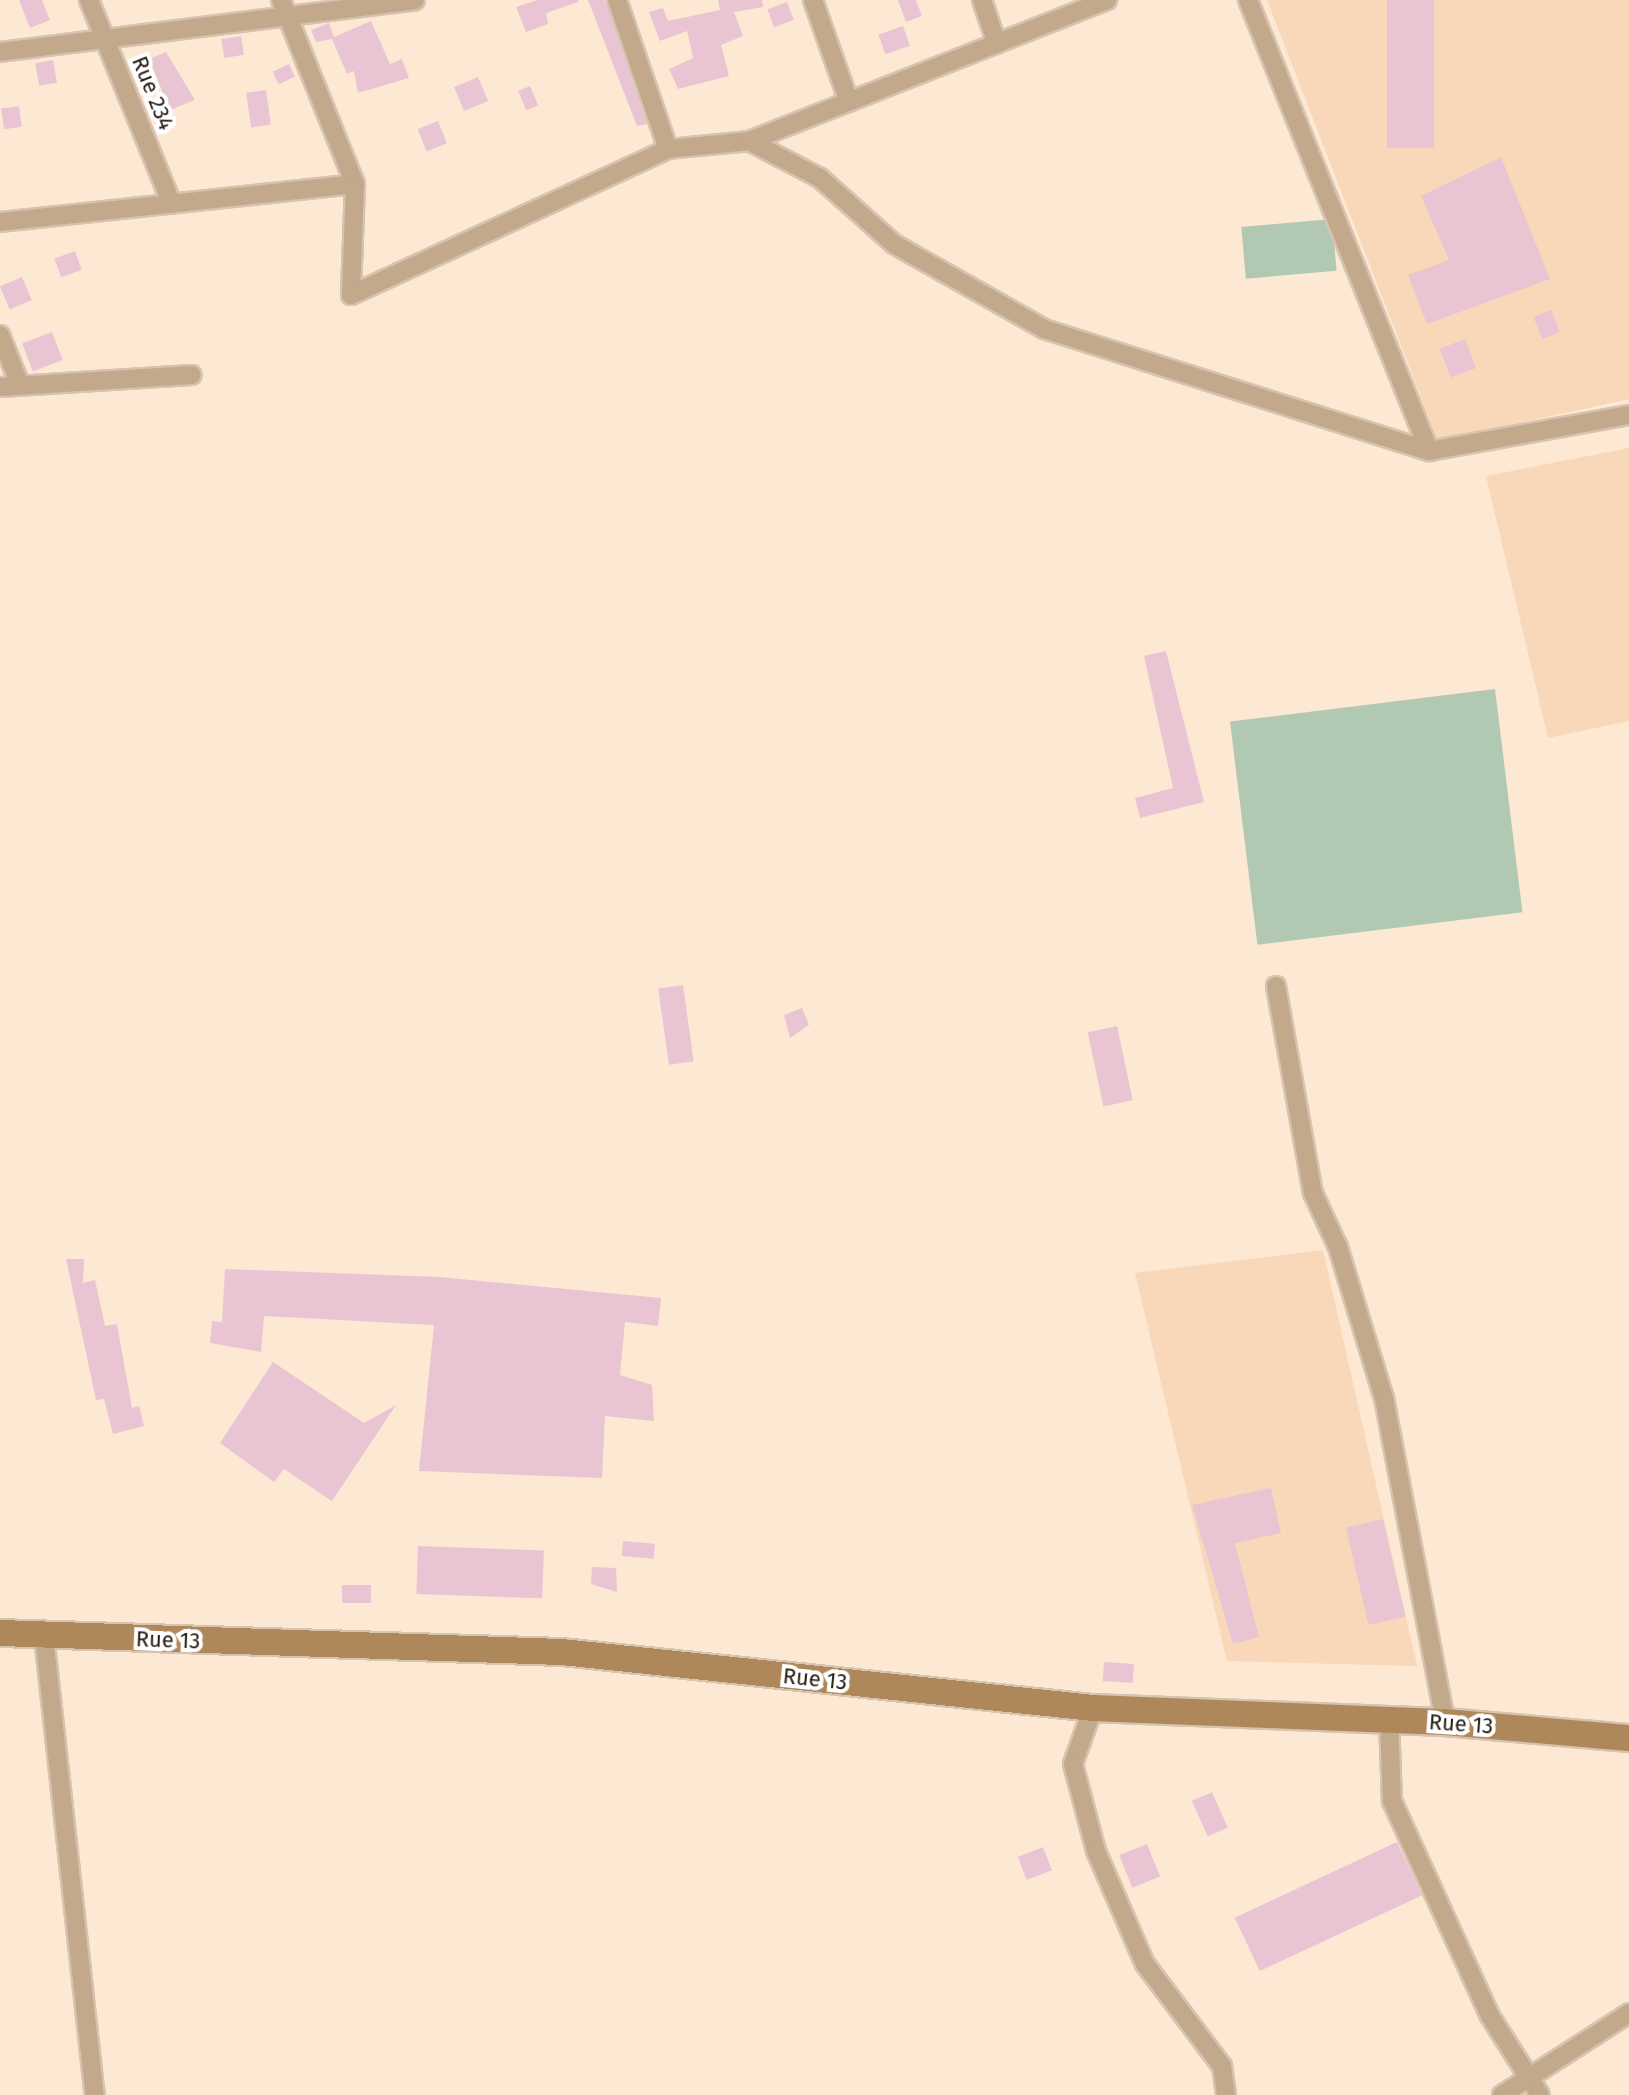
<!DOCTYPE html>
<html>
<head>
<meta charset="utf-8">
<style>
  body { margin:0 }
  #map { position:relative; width:1629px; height:2095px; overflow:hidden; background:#fde8d3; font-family:"Fira Sans",sans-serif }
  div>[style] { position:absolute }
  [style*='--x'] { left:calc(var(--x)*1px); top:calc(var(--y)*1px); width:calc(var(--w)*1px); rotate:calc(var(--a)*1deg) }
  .built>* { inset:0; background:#f8d8b8 }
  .green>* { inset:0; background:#b1c8b2; transform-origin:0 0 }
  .building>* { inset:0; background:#e9c5d4; transform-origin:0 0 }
  .roads { filter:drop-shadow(2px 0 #d6c3b0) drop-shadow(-2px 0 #d6c3b0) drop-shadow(0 2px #d6c3b0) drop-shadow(0 -2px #d6c3b0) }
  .street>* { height:18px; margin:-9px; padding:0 9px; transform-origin:9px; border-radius:9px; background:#c3a98b }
  .secondary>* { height:26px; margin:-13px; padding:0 13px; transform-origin:13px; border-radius:13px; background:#ae875b }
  span { translate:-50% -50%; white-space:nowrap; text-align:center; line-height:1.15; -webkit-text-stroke:8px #fff; paint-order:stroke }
  .street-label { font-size:22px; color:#251c12 }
</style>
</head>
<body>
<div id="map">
  <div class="built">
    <div style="clip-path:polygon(1267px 0,1629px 0,1629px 399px,1438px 441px)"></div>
    <div style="clip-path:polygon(1629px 448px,1629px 721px,1548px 738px,1486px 476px)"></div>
    <div style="clip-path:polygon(1323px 1250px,1417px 1666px,1227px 1661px,1135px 1273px)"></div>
  </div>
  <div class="green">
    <div style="left:1332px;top:219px;width:52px;height:91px;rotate:85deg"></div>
    <div style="left:1495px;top:689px;width:225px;height:267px;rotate:83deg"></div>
  </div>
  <div class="building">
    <div style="clip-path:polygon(19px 0,42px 0,50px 20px,30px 28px)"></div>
    <div style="clip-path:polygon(537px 0,578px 0,578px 2px,546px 13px,548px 24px,526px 32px,516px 7px)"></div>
    <div style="clip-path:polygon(588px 0,605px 0,647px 124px,637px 126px)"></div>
    <div style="clip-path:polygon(718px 0,762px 0,763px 7px,734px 12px,743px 36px,721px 45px,729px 76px,678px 89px,669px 69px,693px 58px,687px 31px,660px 41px,649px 12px,663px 8px,668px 21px,720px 10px)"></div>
    <div style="clip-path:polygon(898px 0,916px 0,922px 16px,906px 22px)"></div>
    <div style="left:1387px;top:0;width:47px;height:148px"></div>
    <div style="left:787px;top:2px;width:19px;height:21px;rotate:69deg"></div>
    <div style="clip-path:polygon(371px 21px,390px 64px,402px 59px,409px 78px,358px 93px,354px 71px,347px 74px,332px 39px,316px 42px,311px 30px,329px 23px,334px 37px)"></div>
    <div style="left:903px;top:26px;width:21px;height:26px;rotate:71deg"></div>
    <div style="left:241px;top:36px;width:19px;height:20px;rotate:81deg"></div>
    <div style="clip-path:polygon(166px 52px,195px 100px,170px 110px,149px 59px)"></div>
    <div style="left:53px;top:60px;width:23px;height:18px;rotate:80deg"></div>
    <div style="left:289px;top:64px;width:14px;height:18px;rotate:65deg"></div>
    <div style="left:478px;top:77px;width:26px;height:26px;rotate:67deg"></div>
    <div style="left:530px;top:86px;width:21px;height:13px;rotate:67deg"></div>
    <div style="left:266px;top:90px;width:35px;height:20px;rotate:82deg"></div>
    <div style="left:19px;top:106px;width:21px;height:18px;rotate:82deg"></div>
    <div style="left:438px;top:121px;width:24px;height:22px;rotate:68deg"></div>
    <div style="clip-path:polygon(1501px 157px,1550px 279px,1427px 324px,1408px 275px,1449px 260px,1421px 196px)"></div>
    <div style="left:75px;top:251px;width:20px;height:22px;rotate:70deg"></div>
    <div style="left:22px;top:277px;width:25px;height:24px;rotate:67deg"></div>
    <div style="left:1551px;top:310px;width:24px;height:19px;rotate:68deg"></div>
    <div style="left:52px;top:332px;width:30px;height:32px;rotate:69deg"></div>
    <div style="left:1465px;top:339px;width:31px;height:27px;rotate:69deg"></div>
    <div style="clip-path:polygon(1166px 651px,1204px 802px,1140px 818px,1135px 798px,1173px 788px,1144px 656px)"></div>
    <div style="left:683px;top:985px;width:77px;height:25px;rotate:82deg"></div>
    <div style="clip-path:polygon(802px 1008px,809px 1025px,790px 1038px,784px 1015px)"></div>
    <div style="left:1117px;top:1026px;width:76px;height:30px;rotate:78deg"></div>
    <div style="clip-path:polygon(66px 1259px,84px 1259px,83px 1283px,95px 1280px,105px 1326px,117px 1324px,132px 1408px,139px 1406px,144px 1426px,113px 1434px,104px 1399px,96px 1400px)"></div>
    <div style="clip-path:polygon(225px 1269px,439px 1277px,661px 1298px,658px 1326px,625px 1322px,620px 1375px,652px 1385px,654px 1421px,605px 1416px,602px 1478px,419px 1471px,434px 1325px,264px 1316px,261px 1352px,210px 1343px,212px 1321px,222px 1322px)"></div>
    <div style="clip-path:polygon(273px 1362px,364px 1423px,396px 1405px,332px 1501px,284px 1469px,274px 1482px,220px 1443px)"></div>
    <div style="clip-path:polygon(1271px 1488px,1281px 1533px,1235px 1543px,1259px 1637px,1233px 1644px,1192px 1505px)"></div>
    <div style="left:1383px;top:1519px;width:100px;height:38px;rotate:77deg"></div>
    <div style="left:623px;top:1541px;width:32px;height:15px;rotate:5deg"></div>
    <div style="left:418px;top:1546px;width:126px;height:48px;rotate:2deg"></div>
    <div style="clip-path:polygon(592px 1567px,616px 1568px,617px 1592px,591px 1584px)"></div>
    <div style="left:371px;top:1585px;width:18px;height:29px;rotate:90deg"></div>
    <div style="left:1104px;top:1662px;width:30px;height:19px;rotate:4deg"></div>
    <div style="left:1212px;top:1792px;width:39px;height:22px;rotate:66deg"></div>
    <div style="left:1397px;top:1842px;width:59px;height:179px;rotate:65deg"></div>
    <div style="left:1147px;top:1844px;width:35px;height:30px;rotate:68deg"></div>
    <div style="left:1043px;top:1847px;width:25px;height:27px;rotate:69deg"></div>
  </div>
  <div class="roads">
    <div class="street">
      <div style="--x:89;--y:0;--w:220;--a:67.9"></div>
      <div style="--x:281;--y:0;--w:198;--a:68.1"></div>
      <div style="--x:617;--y:0;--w:157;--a:71.1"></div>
      <div style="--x:813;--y:0;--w:108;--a:70.6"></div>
      <div style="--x:982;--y:0;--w:46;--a:71.2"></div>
      <div style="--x:1248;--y:0;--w:486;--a:68.1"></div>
      <div style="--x:0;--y:52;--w:418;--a:-7.1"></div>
      <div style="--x:749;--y:141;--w:80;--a:27.5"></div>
      <div style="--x:820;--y:178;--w:99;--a:41.7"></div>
      <div style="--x:894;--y:244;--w:172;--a:29.5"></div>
      <div style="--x:1044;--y:329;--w:404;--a:17.6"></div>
      <div style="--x:1429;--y:451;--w:203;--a:-10.2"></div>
      <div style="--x:0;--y:222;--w:357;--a:-6.1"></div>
      <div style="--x:355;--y:184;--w:111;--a:92.1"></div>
      <div style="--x:351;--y:295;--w:349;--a:-24.7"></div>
      <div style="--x:668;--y:149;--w:81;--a:-5.6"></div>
      <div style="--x:749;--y:141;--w:385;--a:-21.5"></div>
      <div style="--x:0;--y:335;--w:54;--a:68.2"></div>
      <div style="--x:0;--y:387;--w:192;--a:-3.6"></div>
      <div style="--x:1276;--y:986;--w:210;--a:79.9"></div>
      <div style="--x:1313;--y:1193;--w:60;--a:65.2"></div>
      <div style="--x:1338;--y:1247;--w:158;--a:73.1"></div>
      <div style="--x:1384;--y:1398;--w:330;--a:79.3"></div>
      <div style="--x:44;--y:1636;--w:462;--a:83.7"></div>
      <div style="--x:1093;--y:1708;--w:59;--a:109.7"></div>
      <div style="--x:1073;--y:1764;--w:90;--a:75.2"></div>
      <div style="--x:1096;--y:1851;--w:123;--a:66.6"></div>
      <div style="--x:1145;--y:1964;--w:128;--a:53"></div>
      <div style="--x:1222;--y:2066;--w:29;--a:82"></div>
      <div style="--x:1389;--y:1720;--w:81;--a:87.9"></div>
      <div style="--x:1392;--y:1801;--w:236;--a:65.5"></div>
      <div style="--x:1490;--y:2016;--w:93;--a:57.7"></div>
      <div style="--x:1502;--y:2095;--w:151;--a:-32.8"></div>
    </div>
    <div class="secondary">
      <div style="--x:0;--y:1633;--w:562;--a:1.94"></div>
      <div style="--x:562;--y:1652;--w:534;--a:6.02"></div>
      <div style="--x:1093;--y:1708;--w:352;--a:2.3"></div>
      <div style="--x:1445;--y:1722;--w:185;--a:5"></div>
    </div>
  </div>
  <div class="street-label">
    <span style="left:153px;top:93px;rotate:68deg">Rue 234</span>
    <span style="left:168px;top:1640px;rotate:2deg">Rue 13</span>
    <span style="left:815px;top:1679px;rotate:6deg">Rue 13</span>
    <span style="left:1461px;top:1724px;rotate:4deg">Rue 13</span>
  </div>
</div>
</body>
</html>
